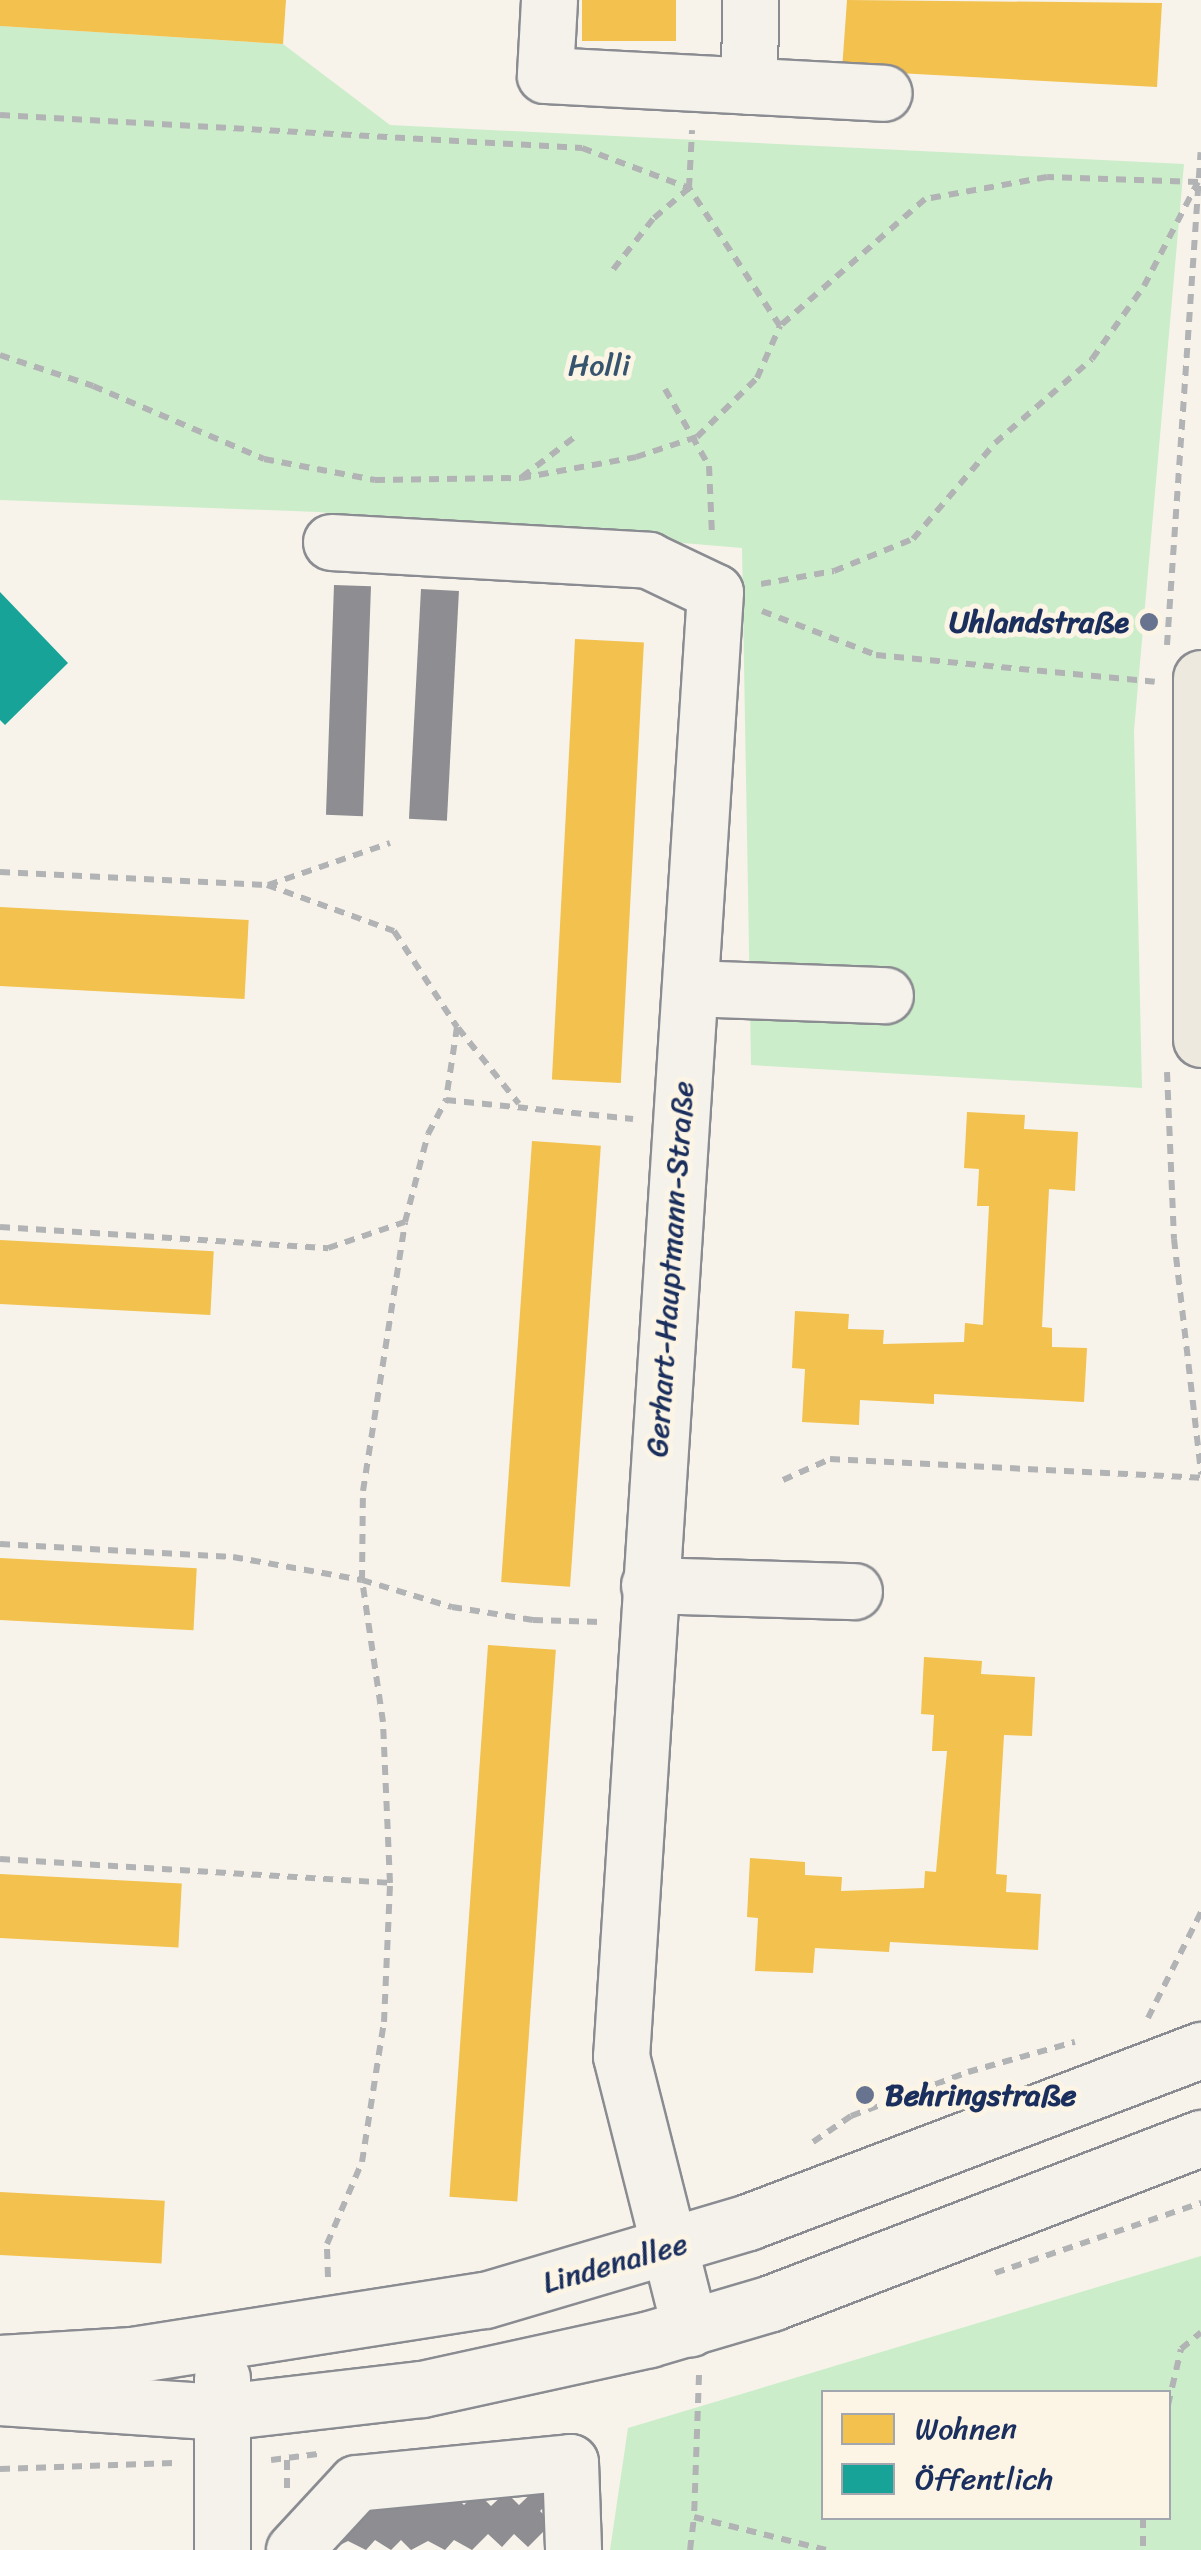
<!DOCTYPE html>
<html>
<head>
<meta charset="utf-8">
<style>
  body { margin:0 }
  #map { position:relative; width:1201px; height:2550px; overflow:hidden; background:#f7f3ea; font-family:Sriracha,sans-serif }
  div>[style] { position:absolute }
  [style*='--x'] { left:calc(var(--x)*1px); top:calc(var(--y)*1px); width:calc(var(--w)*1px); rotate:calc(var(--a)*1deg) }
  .green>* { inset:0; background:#ccedca }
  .homes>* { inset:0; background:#f2c14e; transform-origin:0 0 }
  .public>* { inset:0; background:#17a398 }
  .industry>* { inset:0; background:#8d8d92; transform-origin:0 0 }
  .path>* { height:6px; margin-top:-3px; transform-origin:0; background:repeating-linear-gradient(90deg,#b2b3b4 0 10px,transparent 0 18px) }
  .roads { filter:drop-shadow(2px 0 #8a8c91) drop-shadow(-2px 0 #8a8c91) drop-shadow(0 2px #8a8c91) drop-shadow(0 -2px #8a8c91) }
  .minor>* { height:55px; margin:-27.5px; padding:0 27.5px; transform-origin:27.5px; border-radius:27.5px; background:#f5f2ec }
  .major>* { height:55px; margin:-27.5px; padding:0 27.5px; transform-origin:27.5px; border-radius:27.5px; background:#eee9df }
  .dots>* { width:28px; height:28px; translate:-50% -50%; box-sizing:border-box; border:5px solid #fcf5e5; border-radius:50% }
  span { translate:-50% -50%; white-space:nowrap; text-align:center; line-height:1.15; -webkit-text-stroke:10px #fcf5e5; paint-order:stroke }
  .park-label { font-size:30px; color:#37546e }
  .poi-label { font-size:30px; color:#1b2f5e; font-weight:700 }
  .right { translate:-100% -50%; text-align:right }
  .left { translate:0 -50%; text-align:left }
  .street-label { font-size:30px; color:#1b2f5e }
  .legend { position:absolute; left:821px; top:2390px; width:350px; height:130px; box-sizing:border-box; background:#fcf5e5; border:2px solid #a2a6af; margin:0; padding:12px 18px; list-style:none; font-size:30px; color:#1b2f5e }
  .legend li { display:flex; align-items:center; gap:20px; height:50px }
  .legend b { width:50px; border:2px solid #a2a6af }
</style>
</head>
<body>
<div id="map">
  <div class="green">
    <div style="clip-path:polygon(0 26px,283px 44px,390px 125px,1184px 164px,1134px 731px,1142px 1088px,751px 1065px,742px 548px,318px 512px,0 500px)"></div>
    <div style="clip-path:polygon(evenodd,1201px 2256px,1201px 2550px,610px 2550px,628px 2428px,1201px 2256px,824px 2392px,1168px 2392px,1168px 2518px,824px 2518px,824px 2392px)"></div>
  </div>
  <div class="homes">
    <div style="clip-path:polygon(0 0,286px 0,283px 44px,0 26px)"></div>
    <div style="left:582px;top:0;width:94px;height:41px"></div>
    <div style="clip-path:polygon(847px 0,1162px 3px,1157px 87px,842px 70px)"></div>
    <div style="left:575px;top:639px;width:69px;height:441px;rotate:3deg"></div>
    <div style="left:0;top:907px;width:249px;height:79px;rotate:3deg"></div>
    <div style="clip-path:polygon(967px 1112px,1025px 1115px,1024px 1129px,1078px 1132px,1075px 1191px,1049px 1189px,1042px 1327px,1052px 1328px,1052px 1347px,1087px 1348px,1084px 1402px,934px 1394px,934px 1404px,860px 1400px,859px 1425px,802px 1422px,805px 1369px,792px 1368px,795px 1311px,849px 1314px,848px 1329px,884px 1330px,883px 1344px,964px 1342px,965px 1323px,983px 1325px,989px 1206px,977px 1206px,979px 1169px,964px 1168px)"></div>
    <div style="left:532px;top:1141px;width:69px;height:442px;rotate:4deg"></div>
    <div style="left:0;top:1240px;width:214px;height:64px;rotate:3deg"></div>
    <div style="left:0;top:1558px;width:197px;height:62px;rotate:3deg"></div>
    <div style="left:488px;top:1645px;width:68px;height:553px;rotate:4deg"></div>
    <div style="clip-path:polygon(924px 1657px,982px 1661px,981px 1674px,1035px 1677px,1032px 1736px,1004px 1735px,996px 1874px,1007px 1875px,1006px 1892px,1041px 1894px,1038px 1950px,890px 1942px,889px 1952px,815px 1948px,813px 1973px,755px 1971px,758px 1918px,747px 1917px,750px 1858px,805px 1862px,805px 1875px,842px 1877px,841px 1891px,924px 1888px,925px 1871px,936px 1872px,947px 1751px,932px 1751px,934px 1715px,921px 1714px)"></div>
    <div style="left:0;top:1874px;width:182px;height:64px;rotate:3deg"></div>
    <div style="left:0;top:2192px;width:165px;height:63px;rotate:3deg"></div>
  </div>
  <div class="public">
    <div style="clip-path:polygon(0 592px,68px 663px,5px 725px,0 720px)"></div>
  </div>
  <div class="industry">
    <div style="left:334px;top:585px;width:37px;height:230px;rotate:2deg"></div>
    <div style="left:421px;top:589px;width:38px;height:230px;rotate:3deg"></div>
    <div style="clip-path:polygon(539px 2486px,552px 2499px,540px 2511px,552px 2523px,528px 2547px,514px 2534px,502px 2547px,488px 2534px,472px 2550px,454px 2540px,445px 2550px,428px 2541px,411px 2550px,401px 2540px,391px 2550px,375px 2540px,366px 2550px,348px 2541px,330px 2550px,371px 2490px,424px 2491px,438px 2505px,451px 2492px,464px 2505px,477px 2492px,491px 2506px,506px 2492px,519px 2505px)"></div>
  </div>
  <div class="path">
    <div style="--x:0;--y:115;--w:583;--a:3.25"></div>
    <div style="--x:582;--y:148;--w:114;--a:20.5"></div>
    <div style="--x:689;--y:188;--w:48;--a:139.3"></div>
    <div style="--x:653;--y:219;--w:66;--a:128.3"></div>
    <div style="--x:0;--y:355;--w:98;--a:18.4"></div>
    <div style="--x:93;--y:386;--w:186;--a:23.1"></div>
    <div style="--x:264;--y:459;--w:113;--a:10.7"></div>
    <div style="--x:375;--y:480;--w:146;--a:-0.8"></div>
    <div style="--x:521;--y:478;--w:117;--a:-10.3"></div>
    <div style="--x:636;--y:457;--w:64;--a:-18.2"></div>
    <div style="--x:697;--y:437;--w:84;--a:-44.5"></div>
    <div style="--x:757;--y:378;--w:57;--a:-66.1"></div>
    <div style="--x:780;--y:326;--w:165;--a:-123.4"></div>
    <div style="--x:689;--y:188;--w:58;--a:-87"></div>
    <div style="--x:665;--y:389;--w:89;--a:60.3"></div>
    <div style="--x:709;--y:466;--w:70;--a:87.5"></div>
    <div style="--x:522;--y:477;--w:68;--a:-37.2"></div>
    <div style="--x:761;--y:584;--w:74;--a:-10.1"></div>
    <div style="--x:834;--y:571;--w:85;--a:-22.1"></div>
    <div style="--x:913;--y:539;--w:126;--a:-49.5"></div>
    <div style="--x:995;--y:443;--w:128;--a:-40.9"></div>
    <div style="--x:1092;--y:359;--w:90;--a:-54.5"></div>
    <div style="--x:1144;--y:286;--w:117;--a:-62.6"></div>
    <div style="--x:1198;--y:182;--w:151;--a:-178.1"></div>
    <div style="--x:1047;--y:177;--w:124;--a:169.8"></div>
    <div style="--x:925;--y:199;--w:193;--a:138.8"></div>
    <div style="--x:762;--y:611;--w:122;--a:21.1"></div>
    <div style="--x:876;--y:655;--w:280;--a:5.5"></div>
    <div style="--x:1167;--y:645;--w:494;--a:-86.1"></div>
    <div style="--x:0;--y:872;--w:267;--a:2.8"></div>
    <div style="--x:267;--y:885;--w:135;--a:19.9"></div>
    <div style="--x:394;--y:931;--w:115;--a:56.7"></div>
    <div style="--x:457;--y:1027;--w:74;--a:98.6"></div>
    <div style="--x:268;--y:885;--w:129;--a:-19"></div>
    <div style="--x:458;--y:1028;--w:97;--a:51.2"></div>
    <div style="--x:1167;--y:1072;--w:167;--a:87.6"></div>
    <div style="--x:1174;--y:1239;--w:237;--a:83.4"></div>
    <div style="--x:0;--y:1227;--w:329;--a:3.7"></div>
    <div style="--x:328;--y:1248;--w:81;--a:-18.7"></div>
    <div style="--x:783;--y:1480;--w:51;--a:-24.1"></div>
    <div style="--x:830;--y:1459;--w:371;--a:2.9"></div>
    <div style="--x:0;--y:1544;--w:233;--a:3.2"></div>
    <div style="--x:233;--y:1557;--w:131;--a:10.1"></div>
    <div style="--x:362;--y:1580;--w:94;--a:16.7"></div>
    <div style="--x:452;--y:1607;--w:82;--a:9.1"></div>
    <div style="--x:533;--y:1620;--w:68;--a:1.7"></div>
    <div style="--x:0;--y:1859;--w:391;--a:3.5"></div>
    <div style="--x:1148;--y:2018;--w:119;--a:-63.4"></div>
    <div style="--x:813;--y:2142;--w:46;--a:-34.4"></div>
    <div style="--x:851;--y:2116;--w:125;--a:-20.6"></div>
    <div style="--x:968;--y:2072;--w:111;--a:-15.7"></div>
    <div style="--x:995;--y:2273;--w:218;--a:-18.8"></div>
    <div style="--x:328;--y:2277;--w:33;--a:-92"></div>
    <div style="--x:327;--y:2244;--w:89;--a:-66.9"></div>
    <div style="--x:362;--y:2162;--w:142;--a:-81.1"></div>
    <div style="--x:384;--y:2022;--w:139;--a:-87.5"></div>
    <div style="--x:390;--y:1883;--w:161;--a:-92.5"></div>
    <div style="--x:383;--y:1722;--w:144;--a:-98.4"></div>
    <div style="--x:362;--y:1580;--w:89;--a:-89.4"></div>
    <div style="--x:363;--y:1491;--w:272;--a:-81.1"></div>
    <div style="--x:405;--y:1222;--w:91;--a:-75.4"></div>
    <div style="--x:428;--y:1134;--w:38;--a:-62"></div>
    <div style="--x:446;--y:1100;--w:188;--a:5.8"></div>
    <div style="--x:699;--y:2375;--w:142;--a:92"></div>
    <div style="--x:694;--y:2517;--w:136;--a:14"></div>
    <div style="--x:1168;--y:2405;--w:57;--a:-76.9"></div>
    <div style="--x:1181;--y:2349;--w:26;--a:-40"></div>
    <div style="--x:271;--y:2460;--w:47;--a:-7.3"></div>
    <div style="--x:0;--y:2469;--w:173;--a:-2"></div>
    <div style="--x:287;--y:2488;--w:29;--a:-90"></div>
    <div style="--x:1143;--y:2518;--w:32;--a:90"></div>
    <div style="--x:690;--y:2550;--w:33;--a:-83"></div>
  </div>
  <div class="roads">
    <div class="minor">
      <div style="--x:549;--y:0;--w:75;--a:93.1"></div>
      <div style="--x:545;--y:75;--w:339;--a:3"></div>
      <div style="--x:749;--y:86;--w:86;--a:-89.3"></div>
      <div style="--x:331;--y:542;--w:318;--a:3.2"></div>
      <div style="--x:648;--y:560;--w:74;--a:25.5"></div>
      <div style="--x:715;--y:592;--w:1467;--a:93.67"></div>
      <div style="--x:621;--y:2056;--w:281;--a:75.8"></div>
      <div style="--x:690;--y:988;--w:195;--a:2.1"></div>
      <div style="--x:649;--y:1585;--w:205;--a:1.7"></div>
      <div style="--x:0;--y:2363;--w:132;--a:-3.5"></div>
      <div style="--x:132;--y:2355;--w:357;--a:-8.9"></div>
      <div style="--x:485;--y:2300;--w:274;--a:-16.5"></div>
      <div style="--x:748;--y:2222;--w:485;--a:-20.8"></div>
      <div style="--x:222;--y:2378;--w:172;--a:90"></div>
      <div style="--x:0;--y:2397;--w:223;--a:3.9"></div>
      <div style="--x:222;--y:2412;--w:201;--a:-6.6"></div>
      <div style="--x:422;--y:2389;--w:232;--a:-12.4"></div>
      <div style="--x:649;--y:2339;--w:127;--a:-16.4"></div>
      <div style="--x:771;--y:2303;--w:461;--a:-21"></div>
      <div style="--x:294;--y:2550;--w:91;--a:-47.2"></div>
      <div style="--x:356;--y:2483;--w:215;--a:-5.6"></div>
      <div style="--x:570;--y:2462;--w:88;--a:88"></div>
    </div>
    <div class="major">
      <div style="--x:1201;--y:678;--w:361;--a:90"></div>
    </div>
  </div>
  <div class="dots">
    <div style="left:1149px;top:622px;background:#68748f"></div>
    <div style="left:865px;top:2095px;background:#68748f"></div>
  </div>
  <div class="park-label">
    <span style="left:599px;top:365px">Holli</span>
  </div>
  <div class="poi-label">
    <span class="right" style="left:1129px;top:622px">Uhlandstraße</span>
    <span class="left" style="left:885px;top:2095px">Behringstraße</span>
  </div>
  <div class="street-label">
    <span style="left:670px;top:1269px;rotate:-86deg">Gerhart-Hauptmann-Straße</span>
    <span style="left:615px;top:2263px;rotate:-16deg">Lindenallee</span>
  </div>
  <ul class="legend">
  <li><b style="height:28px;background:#f2c14e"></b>Wohnen</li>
  <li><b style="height:28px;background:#17a398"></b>Öffentlich</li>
  </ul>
</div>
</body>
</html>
